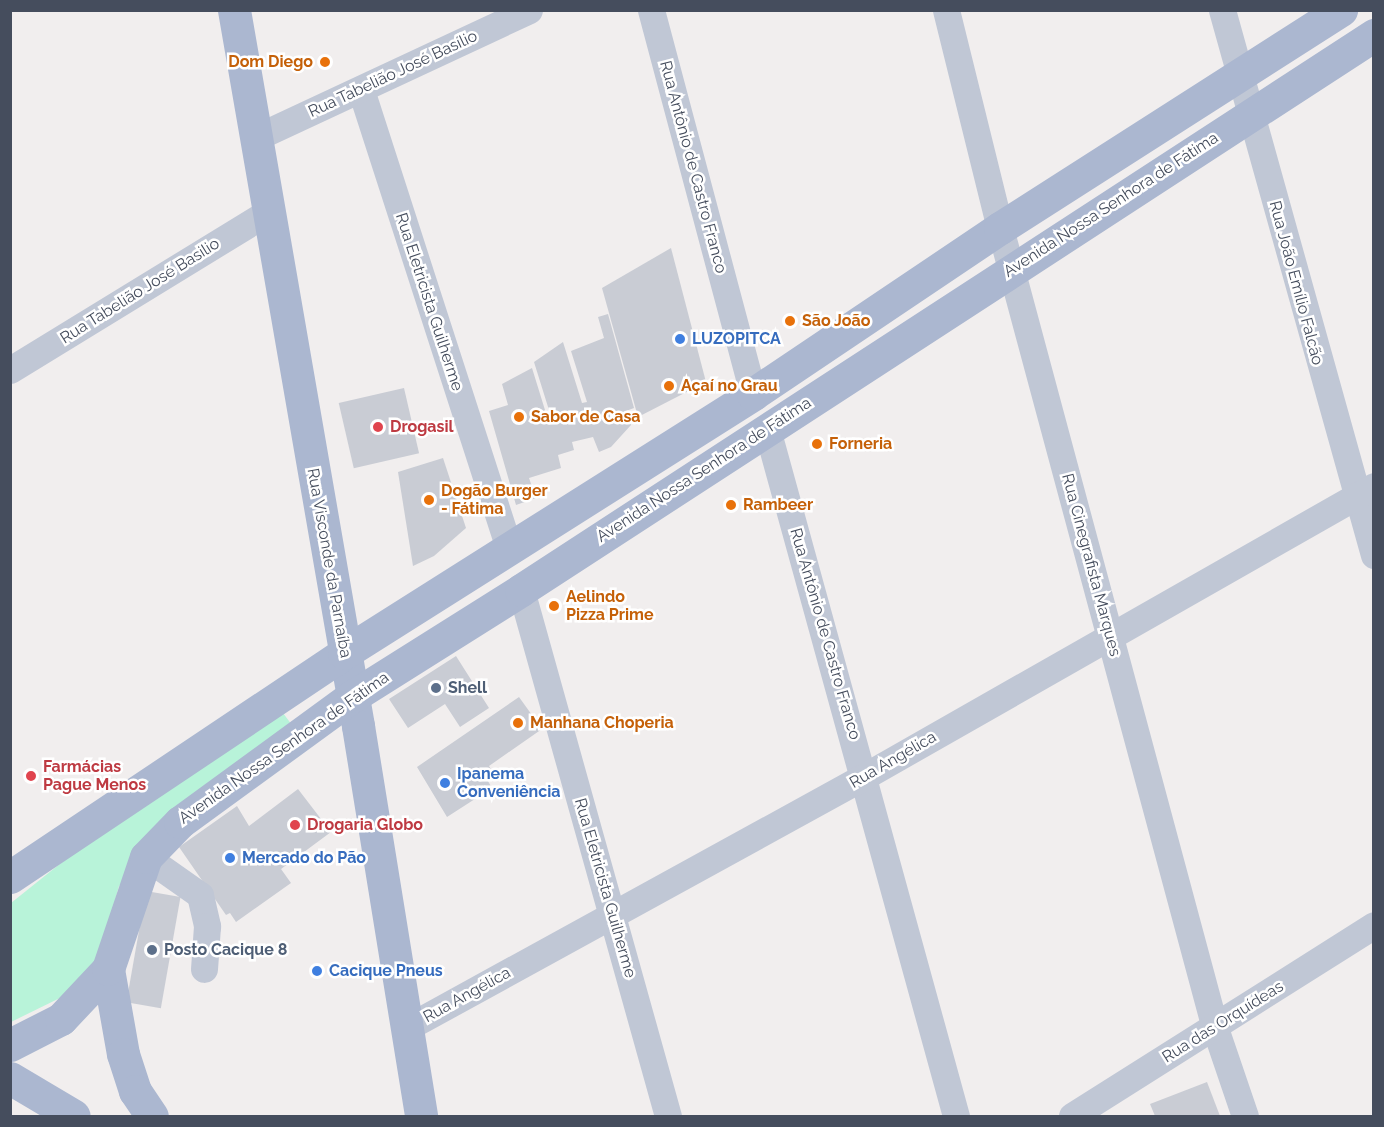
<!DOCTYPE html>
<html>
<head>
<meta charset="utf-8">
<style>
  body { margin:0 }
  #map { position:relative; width:1384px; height:1127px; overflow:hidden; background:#f1eeee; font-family:Raleway,sans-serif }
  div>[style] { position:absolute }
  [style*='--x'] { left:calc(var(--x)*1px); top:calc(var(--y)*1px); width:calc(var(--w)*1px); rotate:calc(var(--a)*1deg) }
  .green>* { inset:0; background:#b8f3d9 }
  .building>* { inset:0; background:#c9ccd4; transform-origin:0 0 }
  .minor>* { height:27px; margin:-13.5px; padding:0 13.5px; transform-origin:13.5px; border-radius:13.5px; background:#c0c7d5 }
  .major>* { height:33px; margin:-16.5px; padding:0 16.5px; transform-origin:16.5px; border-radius:16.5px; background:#abb7d0 }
  .dots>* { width:16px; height:16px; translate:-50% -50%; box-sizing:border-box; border:3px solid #fff; border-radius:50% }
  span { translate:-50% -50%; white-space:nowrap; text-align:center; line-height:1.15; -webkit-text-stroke:5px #fff; paint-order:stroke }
  .food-label { font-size:16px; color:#c56008; font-weight:700 }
  .right { translate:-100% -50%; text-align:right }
  .left { translate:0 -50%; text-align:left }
  .street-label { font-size:16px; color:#454d5d }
  .shop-label { font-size:16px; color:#366cbe; font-weight:700 }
  .health-label { font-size:16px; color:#be3a42; font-weight:700 }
  .service-label { font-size:16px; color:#4e5e75; font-weight:700 }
  .frame { position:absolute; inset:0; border:12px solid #454d5d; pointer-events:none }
</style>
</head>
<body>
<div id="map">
  <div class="green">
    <div style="clip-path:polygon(283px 713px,292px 725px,119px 886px,100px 955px,64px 996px,11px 1022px,11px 903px,91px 839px)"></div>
  </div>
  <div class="building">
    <div style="clip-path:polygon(671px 248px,706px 382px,638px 417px,602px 288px)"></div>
    <div style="clip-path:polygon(608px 314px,634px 408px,626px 411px,631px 425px,611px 447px,599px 452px,593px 437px,572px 442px,574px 450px,558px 455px,561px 468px,529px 478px,536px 498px,516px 505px,489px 411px,508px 405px,502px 384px,532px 368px,549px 423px,553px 423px,534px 362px,563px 342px,582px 403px,587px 402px,571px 351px,604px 338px,598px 317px)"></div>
    <div style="left:404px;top:388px;width:67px;height:67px;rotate:77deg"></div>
    <div style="clip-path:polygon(443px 458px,466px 528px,434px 556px,413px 566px,398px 472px)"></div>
    <div style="clip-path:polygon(456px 656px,489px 708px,460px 727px,445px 704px,408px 728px,389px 699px)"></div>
    <div style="clip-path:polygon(519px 697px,542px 729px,489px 766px,492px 771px,485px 776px,492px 788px,447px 817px,417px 767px)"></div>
    <div style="clip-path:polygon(298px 789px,331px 832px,281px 869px,291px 883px,236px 922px,230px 913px,226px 915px,179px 847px,237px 806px,249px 826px)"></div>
    <div style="left:146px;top:891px;width:35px;height:113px;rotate:10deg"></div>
    <div style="clip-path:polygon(1207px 1082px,1220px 1116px,1155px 1116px,1150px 1104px)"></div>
  </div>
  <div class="minor">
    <div style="--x:651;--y:10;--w:397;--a:75.1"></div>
    <div style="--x:946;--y:10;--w:225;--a:76.1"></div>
    <div style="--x:1000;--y:228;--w:828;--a:74.96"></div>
    <div style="--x:1215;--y:1028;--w:93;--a:71.2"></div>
    <div style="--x:1222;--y:10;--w:566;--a:74.42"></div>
    <div style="--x:361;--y:90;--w:482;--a:72.1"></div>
    <div style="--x:257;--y:137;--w:300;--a:-25"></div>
    <div style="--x:10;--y:370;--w:304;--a:-31.5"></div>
    <div style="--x:767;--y:429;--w:713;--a:74.62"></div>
    <div style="--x:521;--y:590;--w:546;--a:74.39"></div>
    <div style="--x:146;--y:857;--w:66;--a:35.1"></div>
    <div style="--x:200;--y:895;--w:32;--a:77"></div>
    <div style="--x:207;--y:926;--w:43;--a:94"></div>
    <div style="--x:408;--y:1027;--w:521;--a:-28.78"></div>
    <div style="--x:865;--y:776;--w:586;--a:-29.67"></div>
    <div style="--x:1072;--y:1116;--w:357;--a:-32.3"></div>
  </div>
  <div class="major">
    <div style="--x:234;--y:10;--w:727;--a:80.17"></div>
    <div style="--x:358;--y:726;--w:395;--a:80.8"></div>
    <div style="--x:10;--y:877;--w:402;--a:-33.8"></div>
    <div style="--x:344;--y:653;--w:484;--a:-32.3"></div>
    <div style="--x:753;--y:394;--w:298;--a:-33.9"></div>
    <div style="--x:1000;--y:228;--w:405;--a:-32.6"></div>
    <div style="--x:108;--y:969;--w:86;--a:80"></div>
    <div style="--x:123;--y:1054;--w:39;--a:72"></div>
    <div style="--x:135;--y:1091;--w:30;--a:56"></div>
    <div style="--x:10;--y:1045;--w:57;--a:-27"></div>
    <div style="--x:61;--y:1019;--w:69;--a:-46.8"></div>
    <div style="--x:108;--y:969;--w:118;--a:-71.3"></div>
    <div style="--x:146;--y:857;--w:49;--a:-45.8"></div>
    <div style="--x:180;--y:822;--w:214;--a:-36.1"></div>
    <div style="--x:353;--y:696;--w:199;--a:-32.2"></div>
    <div style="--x:521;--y:590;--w:1018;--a:-33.05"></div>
    <div style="--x:10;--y:1078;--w:74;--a:30.7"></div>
  </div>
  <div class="dots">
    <div style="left:325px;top:62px;background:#e8710a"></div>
    <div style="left:790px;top:321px;background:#e8710a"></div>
    <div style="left:680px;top:339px;background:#3f7fe0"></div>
    <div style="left:669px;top:386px;background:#e8710a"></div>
    <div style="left:519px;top:417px;background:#e8710a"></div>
    <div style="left:378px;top:427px;background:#e0444e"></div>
    <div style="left:817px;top:444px;background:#e8710a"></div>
    <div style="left:429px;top:500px;background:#e8710a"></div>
    <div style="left:731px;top:505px;background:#e8710a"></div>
    <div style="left:554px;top:606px;background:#e8710a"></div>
    <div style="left:436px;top:688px;background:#5c6f8a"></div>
    <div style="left:518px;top:723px;background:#e8710a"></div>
    <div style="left:31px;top:776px;background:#e0444e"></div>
    <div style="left:445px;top:783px;background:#3f7fe0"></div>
    <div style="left:295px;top:825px;background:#e0444e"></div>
    <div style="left:230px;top:858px;background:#3f7fe0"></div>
    <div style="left:152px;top:950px;background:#5c6f8a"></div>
    <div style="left:317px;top:971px;background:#3f7fe0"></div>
  </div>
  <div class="food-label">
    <span class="right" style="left:313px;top:62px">Dom Diego</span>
    <span class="left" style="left:802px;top:321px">São João</span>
    <span class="left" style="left:681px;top:386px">Açaí no Grau</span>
    <span class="left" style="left:531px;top:417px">Sabor de Casa</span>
    <span class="left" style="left:829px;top:444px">Forneria</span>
    <span class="left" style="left:441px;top:500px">Dogão Burger<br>- Fátima</span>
    <span class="left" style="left:743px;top:505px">Rambeer</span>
    <span class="left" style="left:566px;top:606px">Aelindo<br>Pizza Prime</span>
    <span class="left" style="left:530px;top:723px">Manhana Choperia</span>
  </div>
  <div class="street-label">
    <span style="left:393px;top:74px;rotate:-25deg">Rua Tabelião José Basílio</span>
    <span style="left:693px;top:167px;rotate:75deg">Rua Antônio de Castro Franco</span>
    <span style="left:1111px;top:205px;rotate:-33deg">Avenida Nossa Senhora de Fátima</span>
    <span style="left:1296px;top:283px;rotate:75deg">Rua João Emílio Falcão</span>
    <span style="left:140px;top:291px;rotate:-32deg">Rua Tabelião José Basilio</span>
    <span style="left:429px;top:302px;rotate:72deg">Rua Eletricista Guilherme</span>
    <span style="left:704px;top:470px;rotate:-33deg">Avenida Nossa Senhora de Fátima</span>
    <span style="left:329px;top:563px;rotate:80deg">Rua Visconde da Parnaíba</span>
    <span style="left:1091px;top:565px;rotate:75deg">Rua Cinegrafista Marques</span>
    <span style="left:825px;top:634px;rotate:74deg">Rua Antônio de Castro Franco</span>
    <span style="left:284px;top:748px;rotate:-35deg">Avenida Nossa Senhora de Fátima</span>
    <span style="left:893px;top:760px;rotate:-30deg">Rua Angélica</span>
    <span style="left:605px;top:888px;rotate:74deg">Rua Eletricista Guilherme</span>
    <span style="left:467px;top:995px;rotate:-29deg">Rua Angélica</span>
    <span style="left:1223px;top:1022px;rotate:-32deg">Rua das Orquídeas</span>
  </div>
  <div class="shop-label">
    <span class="left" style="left:692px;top:339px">LUZOPITCA</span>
    <span class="left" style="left:457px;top:783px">Ipanema<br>Conveniência</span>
    <span class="left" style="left:242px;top:858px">Mercado do Pão</span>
    <span class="left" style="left:329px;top:971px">Cacique Pneus</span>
  </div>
  <div class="health-label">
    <span class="left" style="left:390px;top:427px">Drogasil</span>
    <span class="left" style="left:43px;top:776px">Farmácias<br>Pague Menos</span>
    <span class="left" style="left:307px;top:825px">Drogaria Globo</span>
  </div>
  <div class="service-label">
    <span class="left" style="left:448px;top:688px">Shell</span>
    <span class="left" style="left:164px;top:950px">Posto Cacique 8</span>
  </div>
  <div class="frame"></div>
</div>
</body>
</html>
